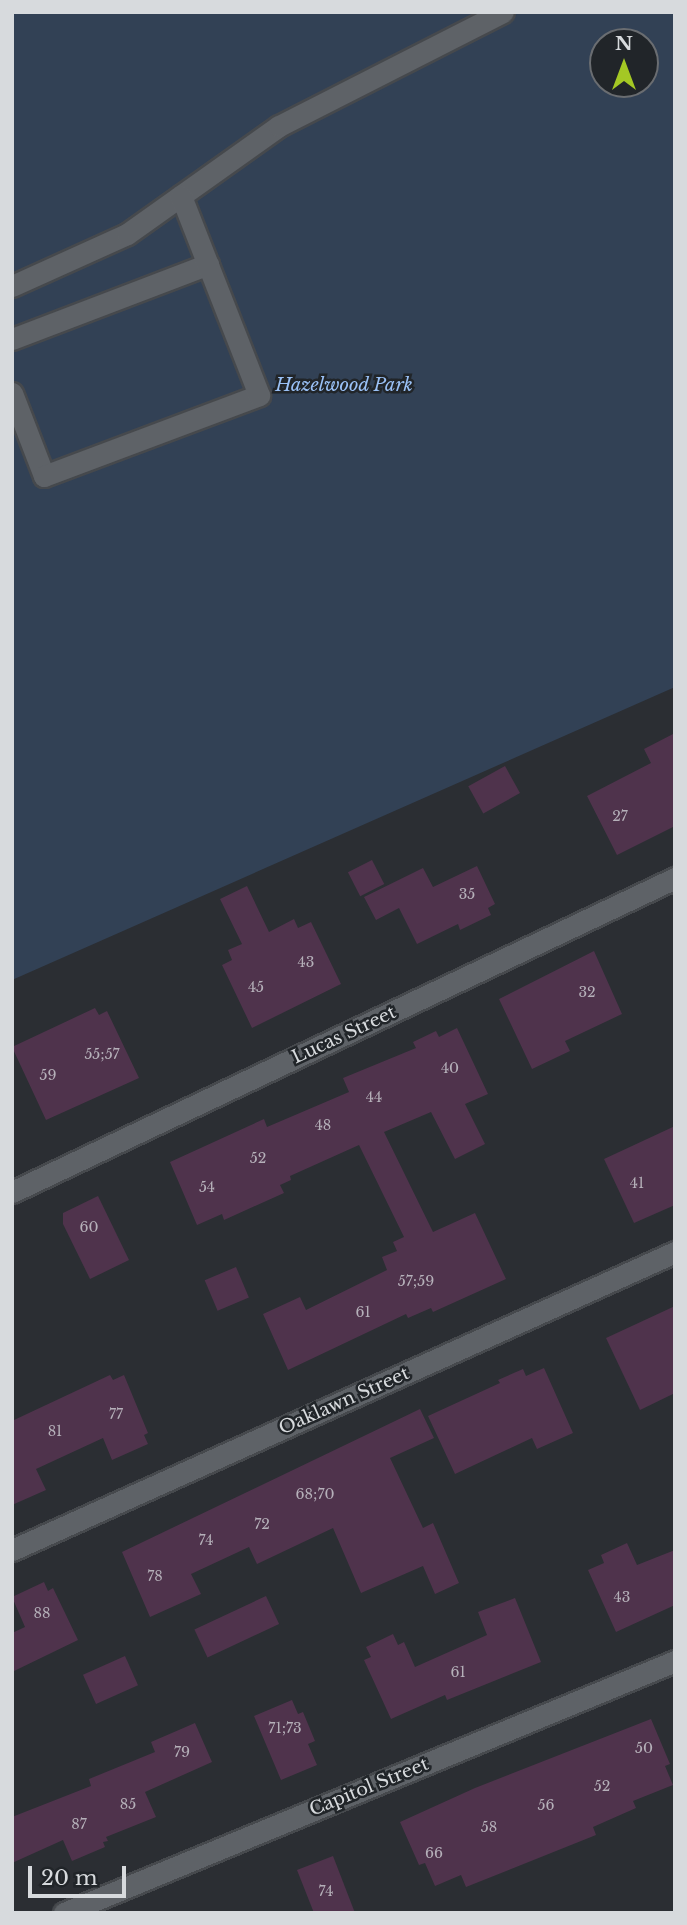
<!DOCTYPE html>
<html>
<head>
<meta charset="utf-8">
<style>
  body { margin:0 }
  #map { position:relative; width:687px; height:1925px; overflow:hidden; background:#2b2e33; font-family:"Libre Baskerville",serif }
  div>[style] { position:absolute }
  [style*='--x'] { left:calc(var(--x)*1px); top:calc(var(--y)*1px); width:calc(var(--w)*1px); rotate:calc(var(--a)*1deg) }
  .green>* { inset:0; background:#324155 }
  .building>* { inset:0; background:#4f334c; transform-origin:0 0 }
  .roads { filter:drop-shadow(2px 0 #46494d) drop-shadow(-2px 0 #46494d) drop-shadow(0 2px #46494d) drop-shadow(0 -2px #46494d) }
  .minor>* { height:21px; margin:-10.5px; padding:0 10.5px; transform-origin:10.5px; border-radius:10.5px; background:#5e6267 }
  span { translate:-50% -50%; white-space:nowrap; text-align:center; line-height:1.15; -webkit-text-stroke:5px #212529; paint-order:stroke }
  .number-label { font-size:14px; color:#b5b0b9 }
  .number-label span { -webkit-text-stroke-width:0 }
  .park-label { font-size:18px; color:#9ac1f6; font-style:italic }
  .street-label { font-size:18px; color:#d7dadd }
  .frame { position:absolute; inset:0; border:14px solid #d7dadd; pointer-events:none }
  .north { position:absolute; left:589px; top:28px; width:70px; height:70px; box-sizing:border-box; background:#212529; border:2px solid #6a6d71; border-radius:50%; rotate:0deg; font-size:19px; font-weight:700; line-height:28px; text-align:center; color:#d7dadd }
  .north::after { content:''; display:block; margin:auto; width:24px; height:32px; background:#a4c824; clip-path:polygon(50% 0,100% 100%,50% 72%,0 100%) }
  .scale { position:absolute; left:28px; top:1866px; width:98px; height:32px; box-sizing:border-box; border:4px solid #d7dadd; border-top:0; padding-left:9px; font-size:21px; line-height:24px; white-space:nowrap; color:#d7dadd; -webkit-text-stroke:5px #212529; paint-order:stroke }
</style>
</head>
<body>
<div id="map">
  <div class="green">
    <div style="clip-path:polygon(evenodd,12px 12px,675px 12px,675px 687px,12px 980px,12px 12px,603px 42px,645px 42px,645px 84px,603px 84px,603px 42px)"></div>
  </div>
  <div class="building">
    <div style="clip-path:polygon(675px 733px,675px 826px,617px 855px,587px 796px,651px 763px,644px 749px)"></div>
    <div style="left:505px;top:766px;width:31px;height:42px;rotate:61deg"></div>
    <div style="left:372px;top:860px;width:27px;height:27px;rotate:63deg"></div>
    <div style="clip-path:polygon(477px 866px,495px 904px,488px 908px,491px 915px,460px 930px,458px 924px,417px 944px,399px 908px,376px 920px,364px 897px,423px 868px,433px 887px)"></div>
    <div style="clip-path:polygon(247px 886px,269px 932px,294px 919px,298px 928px,311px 922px,341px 984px,252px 1028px,222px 965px,232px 960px,228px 950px,242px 944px,220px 899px)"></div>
    <div style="clip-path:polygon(594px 951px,622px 1014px,565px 1041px,570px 1051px,532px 1069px,499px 999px)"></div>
    <div style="clip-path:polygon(95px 1008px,99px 1015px,107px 1011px,139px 1078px,46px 1120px,12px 1047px)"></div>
    <div style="clip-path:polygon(457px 1028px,488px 1094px,465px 1104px,485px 1144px,455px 1159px,431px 1112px,384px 1132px,433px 1232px,475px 1213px,506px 1279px,433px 1312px,431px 1308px,408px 1318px,406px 1314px,288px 1370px,263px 1314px,300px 1297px,306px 1310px,387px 1270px,382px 1257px,397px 1251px,393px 1242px,404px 1237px,359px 1145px,290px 1176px,291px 1180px,280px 1185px,284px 1193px,224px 1220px,222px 1214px,197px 1225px,170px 1162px,264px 1119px,267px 1127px,349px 1092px,343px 1078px,416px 1048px,413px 1042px,436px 1031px,439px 1037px)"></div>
    <div style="clip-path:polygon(675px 1126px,675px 1205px,634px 1223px,604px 1159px)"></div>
    <div style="clip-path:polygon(98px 1196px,129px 1260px,90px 1279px,63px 1224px,63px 1213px)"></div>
    <div style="left:236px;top:1267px;width:33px;height:34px;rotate:67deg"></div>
    <div style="clip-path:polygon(675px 1306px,675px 1393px,640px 1410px,606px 1338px)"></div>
    <div style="clip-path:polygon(544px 1368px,573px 1433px,537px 1449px,532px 1438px,455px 1474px,428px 1416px,500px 1383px,498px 1380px,523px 1369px,526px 1376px)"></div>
    <div style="clip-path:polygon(110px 1375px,113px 1380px,124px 1375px,148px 1433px,144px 1435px,148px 1444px,112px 1460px,103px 1438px,36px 1469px,46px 1490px,12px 1505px,12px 1416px,14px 1420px)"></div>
    <div style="clip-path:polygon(420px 1409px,434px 1438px,390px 1458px,423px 1528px,433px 1523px,459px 1583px,435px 1594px,423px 1566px,361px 1593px,333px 1528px,257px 1564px,249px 1547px,191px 1574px,201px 1594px,150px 1617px,122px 1552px)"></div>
    <div style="clip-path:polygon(627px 1543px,637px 1565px,675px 1550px,675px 1605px,616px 1632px,588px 1570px,604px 1563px,601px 1555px)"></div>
    <div style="clip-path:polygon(44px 1582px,48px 1591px,53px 1588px,78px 1640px,12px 1672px,12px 1633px,25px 1627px,12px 1597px)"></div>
    <div style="left:266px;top:1596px;width:31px;height:79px;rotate:65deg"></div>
    <div style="clip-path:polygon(515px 1598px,541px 1662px,447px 1700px,445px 1695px,391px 1719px,364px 1660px,371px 1657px,366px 1647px,393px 1634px,398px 1645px,404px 1642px,415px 1667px,487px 1635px,478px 1612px)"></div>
    <div style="left:125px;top:1656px;width:32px;height:46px;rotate:66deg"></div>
    <div style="clip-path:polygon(292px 1700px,298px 1714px,303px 1712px,315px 1741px,308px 1744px,317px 1765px,281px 1780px,254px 1716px)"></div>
    <div style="clip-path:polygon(651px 1719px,670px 1764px,665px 1766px,673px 1785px,633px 1801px,636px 1808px,593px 1827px,596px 1835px,466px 1887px,461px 1875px,435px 1886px,425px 1863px,419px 1865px,400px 1822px,475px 1788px)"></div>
    <div style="clip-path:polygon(195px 1723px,212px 1762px,145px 1792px,156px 1817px,106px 1837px,108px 1841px,103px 1842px,105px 1847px,72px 1861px,63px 1840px,12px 1863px,12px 1817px,91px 1786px,89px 1779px,155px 1752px,151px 1742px)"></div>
    <div style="clip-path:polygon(333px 1856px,355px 1913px,314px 1913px,297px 1870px)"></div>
  </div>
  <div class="roads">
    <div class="minor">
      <div style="--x:12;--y:286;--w:126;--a:-24.3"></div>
      <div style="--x:127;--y:234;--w:186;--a:-35.4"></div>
      <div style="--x:279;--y:126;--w:251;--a:-27"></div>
      <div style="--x:12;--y:339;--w:210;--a:-20.9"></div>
      <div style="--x:12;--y:393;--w:89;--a:68.9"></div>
      <div style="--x:44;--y:476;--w:230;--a:-20.6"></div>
      <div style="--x:259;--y:395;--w:214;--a:-111.4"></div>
      <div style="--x:12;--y:1192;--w:734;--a:-25.34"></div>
      <div style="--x:12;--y:1550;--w:727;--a:-24.2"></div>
      <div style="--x:64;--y:1913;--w:661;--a:-22.41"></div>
    </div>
  </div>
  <div class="number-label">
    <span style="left:620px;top:816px">27</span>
    <span style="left:467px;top:894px">35</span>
    <span style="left:306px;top:962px">43</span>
    <span style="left:256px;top:987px">45</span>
    <span style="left:587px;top:992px">32</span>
    <span style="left:102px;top:1054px">55;57</span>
    <span style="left:450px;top:1068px">40</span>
    <span style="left:48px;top:1075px">59</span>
    <span style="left:374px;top:1097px">44</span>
    <span style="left:323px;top:1125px">48</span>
    <span style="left:258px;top:1158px">52</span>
    <span style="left:637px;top:1183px">41</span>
    <span style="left:207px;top:1187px">54</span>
    <span style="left:89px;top:1227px">60</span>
    <span style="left:416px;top:1281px">57;59</span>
    <span style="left:363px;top:1312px">61</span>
    <span style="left:116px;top:1414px">77</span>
    <span style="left:55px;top:1431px">81</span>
    <span style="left:315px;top:1494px">68;70</span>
    <span style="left:262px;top:1524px">72</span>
    <span style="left:206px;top:1540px">74</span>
    <span style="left:155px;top:1576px">78</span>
    <span style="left:622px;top:1597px">43</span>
    <span style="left:42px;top:1613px">88</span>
    <span style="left:458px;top:1672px">61</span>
    <span style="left:285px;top:1728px">71;73</span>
    <span style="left:644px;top:1748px">50</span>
    <span style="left:182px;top:1752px">79</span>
    <span style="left:602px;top:1786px">52</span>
    <span style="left:128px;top:1804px">85</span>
    <span style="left:546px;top:1805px">56</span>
    <span style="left:79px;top:1824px">87</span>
    <span style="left:489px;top:1827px">58</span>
    <span style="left:434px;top:1853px">66</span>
    <span style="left:326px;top:1891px">74</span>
  </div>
  <div class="park-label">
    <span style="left:344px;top:385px">Hazelwood Park</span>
  </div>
  <div class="street-label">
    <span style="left:344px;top:1035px;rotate:-25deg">Lucas Street</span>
    <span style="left:344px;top:1401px;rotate:-24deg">Oaklawn Street</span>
    <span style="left:369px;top:1787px;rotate:-22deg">Capitol Street</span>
  </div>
  <div class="frame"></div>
  <div class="north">N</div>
  <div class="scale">20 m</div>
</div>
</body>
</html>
